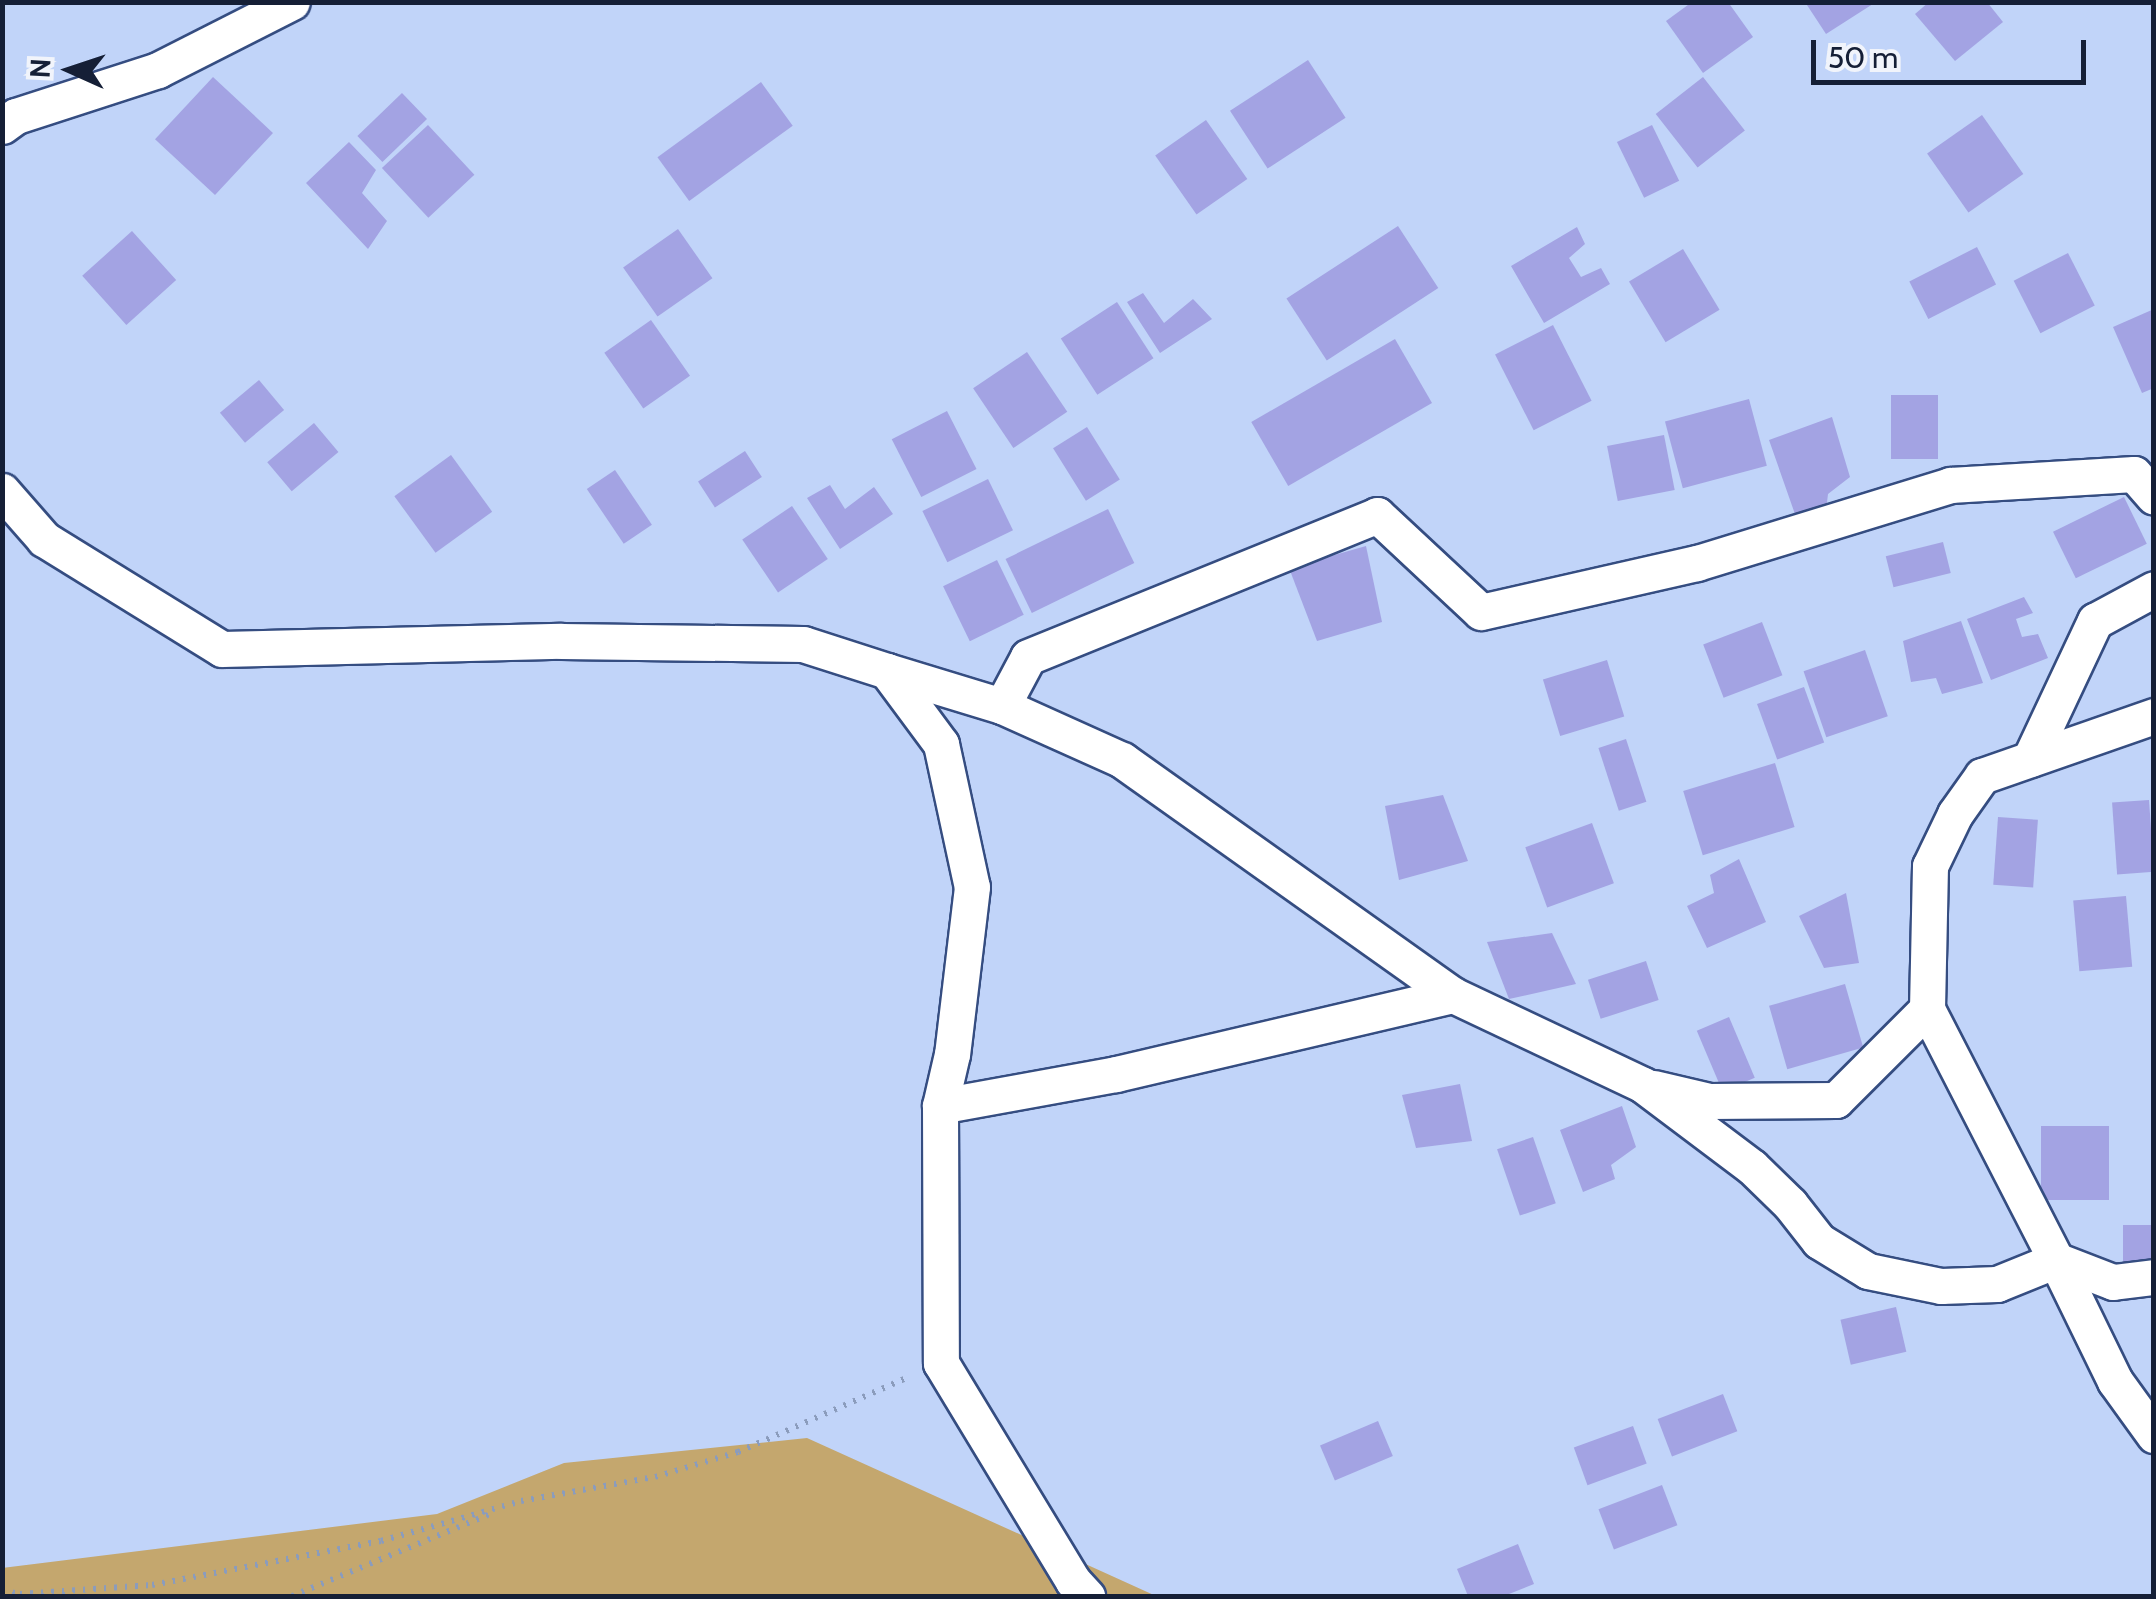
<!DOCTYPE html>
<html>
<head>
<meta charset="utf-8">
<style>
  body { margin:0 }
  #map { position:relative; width:2156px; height:1599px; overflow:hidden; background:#c1d4f9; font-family:Cabin,sans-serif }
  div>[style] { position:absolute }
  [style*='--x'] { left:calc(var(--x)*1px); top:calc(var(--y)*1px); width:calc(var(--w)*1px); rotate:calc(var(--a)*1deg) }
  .green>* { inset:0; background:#c4a76e }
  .building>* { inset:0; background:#a3a3e3; transform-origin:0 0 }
  .path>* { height:6px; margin-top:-3px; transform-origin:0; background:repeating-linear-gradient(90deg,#8b9cbc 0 2.5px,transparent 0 10.5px) }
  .roads { filter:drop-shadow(2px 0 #354d81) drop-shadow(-2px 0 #354d81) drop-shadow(0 2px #354d81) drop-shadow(0 -2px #354d81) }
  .minor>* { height:35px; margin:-17.5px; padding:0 17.5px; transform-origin:17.5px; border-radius:17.5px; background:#fff }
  span { translate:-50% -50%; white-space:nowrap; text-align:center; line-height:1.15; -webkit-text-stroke:8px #f1f4fb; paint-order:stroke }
  .frame { position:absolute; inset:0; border:5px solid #151f36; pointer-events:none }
  .north { position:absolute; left:20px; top:20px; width:100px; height:100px; -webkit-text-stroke:8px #f1f4fb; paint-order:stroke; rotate:273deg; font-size:28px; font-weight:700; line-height:40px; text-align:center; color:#151f36 }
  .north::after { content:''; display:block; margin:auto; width:35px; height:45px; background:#151f36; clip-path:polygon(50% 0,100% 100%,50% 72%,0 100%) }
  .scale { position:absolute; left:1811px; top:40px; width:275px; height:45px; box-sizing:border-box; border:5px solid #151f36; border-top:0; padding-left:12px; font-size:30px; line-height:35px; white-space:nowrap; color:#151f36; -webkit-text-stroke:8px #f1f4fb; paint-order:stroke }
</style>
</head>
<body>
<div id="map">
  <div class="green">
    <div style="clip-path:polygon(807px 1438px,1156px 1596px,3px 1596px,2px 1568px,437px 1514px,564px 1463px)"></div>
  </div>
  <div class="building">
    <div style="clip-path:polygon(1692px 2px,1728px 2px,1753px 37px,1703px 73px,1666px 21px)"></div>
    <div style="clip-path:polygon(1805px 2px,1876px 2px,1826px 34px)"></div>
    <div style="clip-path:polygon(1929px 2px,1987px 2px,2003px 22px,1955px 61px,1915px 14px)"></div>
    <div style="left:1308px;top:60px;width:69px;height:93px;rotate:57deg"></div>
    <div style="left:213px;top:77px;width:82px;height:85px;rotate:43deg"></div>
    <div style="left:1703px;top:77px;width:68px;height:60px;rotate:52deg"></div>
    <div style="left:761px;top:82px;width:54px;height:128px;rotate:54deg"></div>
    <div style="left:402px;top:93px;width:36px;height:62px;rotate:46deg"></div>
    <div style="left:1982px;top:115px;width:72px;height:67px;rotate:55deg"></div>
    <div style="left:1206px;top:120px;width:72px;height:62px;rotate:55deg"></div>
    <div style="left:428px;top:125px;width:68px;height:63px;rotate:47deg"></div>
    <div style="left:1652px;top:125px;width:62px;height:39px;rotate:64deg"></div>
    <div style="clip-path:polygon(349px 142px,376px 170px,362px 193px,387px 221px,368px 249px,306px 183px)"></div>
    <div style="left:1398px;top:226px;width:74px;height:133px;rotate:57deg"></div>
    <div style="clip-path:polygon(1577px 227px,1585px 244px,1569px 258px,1581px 277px,1601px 268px,1610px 284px,1544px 323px,1511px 266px)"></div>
    <div style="left:678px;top:229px;width:60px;height:67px;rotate:55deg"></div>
    <div style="left:132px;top:231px;width:66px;height:67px;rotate:48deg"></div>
    <div style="left:1977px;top:247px;width:42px;height:76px;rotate:63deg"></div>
    <div style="left:1683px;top:249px;width:71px;height:63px;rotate:59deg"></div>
    <div style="left:2068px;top:253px;width:59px;height:61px;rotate:63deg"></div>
    <div style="clip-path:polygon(1143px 293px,1164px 323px,1193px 299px,1212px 319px,1160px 353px,1127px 302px)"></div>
    <div style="left:1117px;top:302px;width:67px;height:67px;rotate:57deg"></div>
    <div style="clip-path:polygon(2154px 309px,2154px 388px,2142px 393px,2113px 327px)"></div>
    <div style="left:651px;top:320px;width:68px;height:57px;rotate:55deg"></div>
    <div style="left:1553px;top:325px;width:85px;height:65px;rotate:63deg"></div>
    <div style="left:1395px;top:339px;width:74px;height:166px;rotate:60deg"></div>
    <div style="left:1027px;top:352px;width:72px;height:65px;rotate:56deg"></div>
    <div style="left:259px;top:380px;width:39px;height:51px;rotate:50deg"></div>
    <div style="left:1891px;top:395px;width:47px;height:64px"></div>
    <div style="left:1749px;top:399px;width:69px;height:87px;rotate:75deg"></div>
    <div style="left:947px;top:411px;width:65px;height:62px;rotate:63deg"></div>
    <div style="clip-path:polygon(1832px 417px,1850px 477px,1828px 494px,1826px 511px,1796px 517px,1769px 440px)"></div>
    <div style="left:314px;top:423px;width:38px;height:61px;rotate:50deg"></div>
    <div style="left:1087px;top:427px;width:62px;height:40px;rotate:58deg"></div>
    <div style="left:1664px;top:435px;width:56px;height:58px;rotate:79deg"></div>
    <div style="left:745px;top:451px;width:31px;height:56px;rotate:57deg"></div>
    <div style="left:451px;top:455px;width:70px;height:70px;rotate:54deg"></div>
    <div style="left:615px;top:470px;width:66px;height:34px;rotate:56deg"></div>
    <div style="left:988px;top:479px;width:57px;height:73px;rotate:64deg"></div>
    <div style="clip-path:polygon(830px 485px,845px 509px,874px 487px,893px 514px,840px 549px,807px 498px)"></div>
    <div style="left:2124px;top:497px;width:52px;height:79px;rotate:64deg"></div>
    <div style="left:792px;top:506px;width:64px;height:60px;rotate:56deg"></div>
    <div style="left:1108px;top:509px;width:60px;height:114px;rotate:64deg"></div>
    <div style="left:1943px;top:542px;width:32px;height:59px;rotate:76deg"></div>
    <div style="clip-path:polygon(1366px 546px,1382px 622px,1317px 641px,1289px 568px)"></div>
    <div style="left:997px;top:560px;width:61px;height:60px;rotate:64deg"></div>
    <div style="clip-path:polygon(2024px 597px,2033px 613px,2016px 619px,2022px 637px,2038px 634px,2048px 658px,1991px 680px,1967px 619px)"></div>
    <div style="clip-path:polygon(1961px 621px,1983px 683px,1942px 694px,1936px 678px,1911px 682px,1903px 641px)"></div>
    <div style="left:1762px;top:622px;width:57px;height:63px;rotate:69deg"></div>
    <div style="left:1865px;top:650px;width:70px;height:65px;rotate:71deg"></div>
    <div style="left:1607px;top:660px;width:59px;height:67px;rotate:73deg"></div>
    <div style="left:1804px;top:687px;width:59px;height:50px;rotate:70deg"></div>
    <div style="left:1626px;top:739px;width:66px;height:29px;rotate:72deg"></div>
    <div style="left:1775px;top:763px;width:67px;height:96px;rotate:73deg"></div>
    <div style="clip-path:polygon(1443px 795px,1468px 861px,1399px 880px,1385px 806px)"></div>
    <div style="left:2149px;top:800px;width:72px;height:37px;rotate:86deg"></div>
    <div style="left:1998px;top:817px;width:40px;height:68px;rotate:4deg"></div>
    <div style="left:1592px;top:823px;width:64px;height:71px;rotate:70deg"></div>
    <div style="clip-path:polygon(1739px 859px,1766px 922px,1707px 948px,1687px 906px,1714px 893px,1710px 875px)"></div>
    <div style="clip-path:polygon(1846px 893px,1859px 963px,1824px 968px,1799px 916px)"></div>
    <div style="left:2126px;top:896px;width:71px;height:53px;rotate:85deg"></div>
    <div style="clip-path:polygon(1552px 933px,1576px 984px,1509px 999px,1487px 942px)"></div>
    <div style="left:1646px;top:961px;width:41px;height:61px;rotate:72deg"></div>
    <div style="left:1845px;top:984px;width:66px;height:79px;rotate:74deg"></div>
    <div style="left:1729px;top:1017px;width:66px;height:35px;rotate:67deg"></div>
    <div style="clip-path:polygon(1460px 1084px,1472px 1141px,1416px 1148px,1402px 1095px)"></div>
    <div style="clip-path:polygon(1622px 1106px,1636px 1147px,1611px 1165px,1615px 1179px,1583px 1192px,1560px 1130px)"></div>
    <div style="left:2041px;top:1126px;width:68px;height:74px"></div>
    <div style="left:1533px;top:1137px;width:70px;height:38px;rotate:71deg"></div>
    <div style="left:2154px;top:1225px;width:40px;height:31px;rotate:90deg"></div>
    <div style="left:1896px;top:1307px;width:46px;height:57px;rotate:77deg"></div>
    <div style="left:1723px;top:1394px;width:40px;height:70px;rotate:69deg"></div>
    <div style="left:1378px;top:1421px;width:38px;height:63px;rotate:67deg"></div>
    <div style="left:1633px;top:1426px;width:40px;height:63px;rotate:70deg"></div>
    <div style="left:1662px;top:1485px;width:43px;height:68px;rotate:69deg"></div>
    <div style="clip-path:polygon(1518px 1544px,1534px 1584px,1504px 1596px,1468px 1596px,1457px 1569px)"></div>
  </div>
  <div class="path">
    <div style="--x:2;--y:1591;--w:18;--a:9"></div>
    <div style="--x:20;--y:1594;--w:132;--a:-3.9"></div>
    <div style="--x:152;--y:1585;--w:233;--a:-10.9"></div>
    <div style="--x:381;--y:1541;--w:146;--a:-15.9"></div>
    <div style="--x:521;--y:1501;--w:136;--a:-10.2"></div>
    <div style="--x:655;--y:1477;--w:87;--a:-16.8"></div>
    <div style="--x:738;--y:1452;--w:187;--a:-23.7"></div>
    <div style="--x:292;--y:1596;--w:217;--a:-22.5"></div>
  </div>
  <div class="roads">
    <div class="minor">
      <div style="--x:2;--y:126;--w:17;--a:-36"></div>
      <div style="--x:16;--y:116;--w:149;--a:-17.9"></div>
      <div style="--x:158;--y:70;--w:150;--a:-26.9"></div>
      <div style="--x:2;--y:491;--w:64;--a:48.8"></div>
      <div style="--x:44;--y:539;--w:209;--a:31.7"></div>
      <div style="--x:222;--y:649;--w:339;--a:-1.4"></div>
      <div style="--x:561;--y:641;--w:242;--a:0.7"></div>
      <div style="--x:803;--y:644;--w:88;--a:17.8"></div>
      <div style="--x:887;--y:671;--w:91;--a:53.5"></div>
      <div style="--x:941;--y:744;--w:146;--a:77.8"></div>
      <div style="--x:972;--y:887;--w:168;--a:96.8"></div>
      <div style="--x:952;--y:1054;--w:53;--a:103"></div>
      <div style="--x:940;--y:1106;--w:257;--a:89.8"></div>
      <div style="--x:941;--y:1363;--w:255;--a:58.8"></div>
      <div style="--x:1073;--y:1581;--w:21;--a:47"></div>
      <div style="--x:887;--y:671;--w:120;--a:16.9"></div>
      <div style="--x:1002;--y:706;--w:132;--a:24.2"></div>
      <div style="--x:1122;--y:760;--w:406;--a:35.4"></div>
      <div style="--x:1453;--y:995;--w:210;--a:25.3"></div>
      <div style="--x:1643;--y:1085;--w:136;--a:37"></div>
      <div style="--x:1752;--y:1167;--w:53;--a:44.2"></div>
      <div style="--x:1790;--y:1204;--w:47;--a:51.9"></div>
      <div style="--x:1819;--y:1241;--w:57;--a:31.5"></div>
      <div style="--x:1868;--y:1271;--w:75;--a:11.6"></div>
      <div style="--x:1941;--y:1286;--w:56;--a:-2"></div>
      <div style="--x:1997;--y:1284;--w:64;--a:-22.1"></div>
      <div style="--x:2056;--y:1260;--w:135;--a:64"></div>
      <div style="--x:2115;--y:1381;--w:67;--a:54.2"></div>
      <div style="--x:1002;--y:706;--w:55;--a:-62"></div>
      <div style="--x:1028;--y:657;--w:377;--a:-22.1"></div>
      <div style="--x:1377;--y:515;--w:142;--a:43"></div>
      <div style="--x:1481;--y:612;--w:221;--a:-12.8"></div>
      <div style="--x:1697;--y:563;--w:265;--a:-17.1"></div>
      <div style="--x:1950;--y:485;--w:184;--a:-3.4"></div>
      <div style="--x:2134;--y:474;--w:30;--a:49"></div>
      <div style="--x:2030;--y:759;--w:153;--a:-64.8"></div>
      <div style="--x:2095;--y:621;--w:67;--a:-28.5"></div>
      <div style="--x:1927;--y:1009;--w:282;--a:62.8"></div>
      <div style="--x:2056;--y:1260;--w:61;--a:21.1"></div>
      <div style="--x:2113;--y:1282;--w:41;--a:-7"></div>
      <div style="--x:1654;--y:1088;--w:57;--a:13.3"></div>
      <div style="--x:1709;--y:1101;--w:127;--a:-0.5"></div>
      <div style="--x:1836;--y:1100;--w:129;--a:-45"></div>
      <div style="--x:1927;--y:1009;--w:143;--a:-88.8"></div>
      <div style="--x:1930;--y:866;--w:58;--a:-64.3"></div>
      <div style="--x:1955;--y:814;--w:47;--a:-54.6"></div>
      <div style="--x:1982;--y:776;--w:182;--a:-19.2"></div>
      <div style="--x:940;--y:1106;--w:179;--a:-10.3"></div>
      <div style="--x:1116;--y:1074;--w:346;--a:-13.2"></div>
    </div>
  </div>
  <div class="frame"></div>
  <div class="north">N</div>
  <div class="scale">50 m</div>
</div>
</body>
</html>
